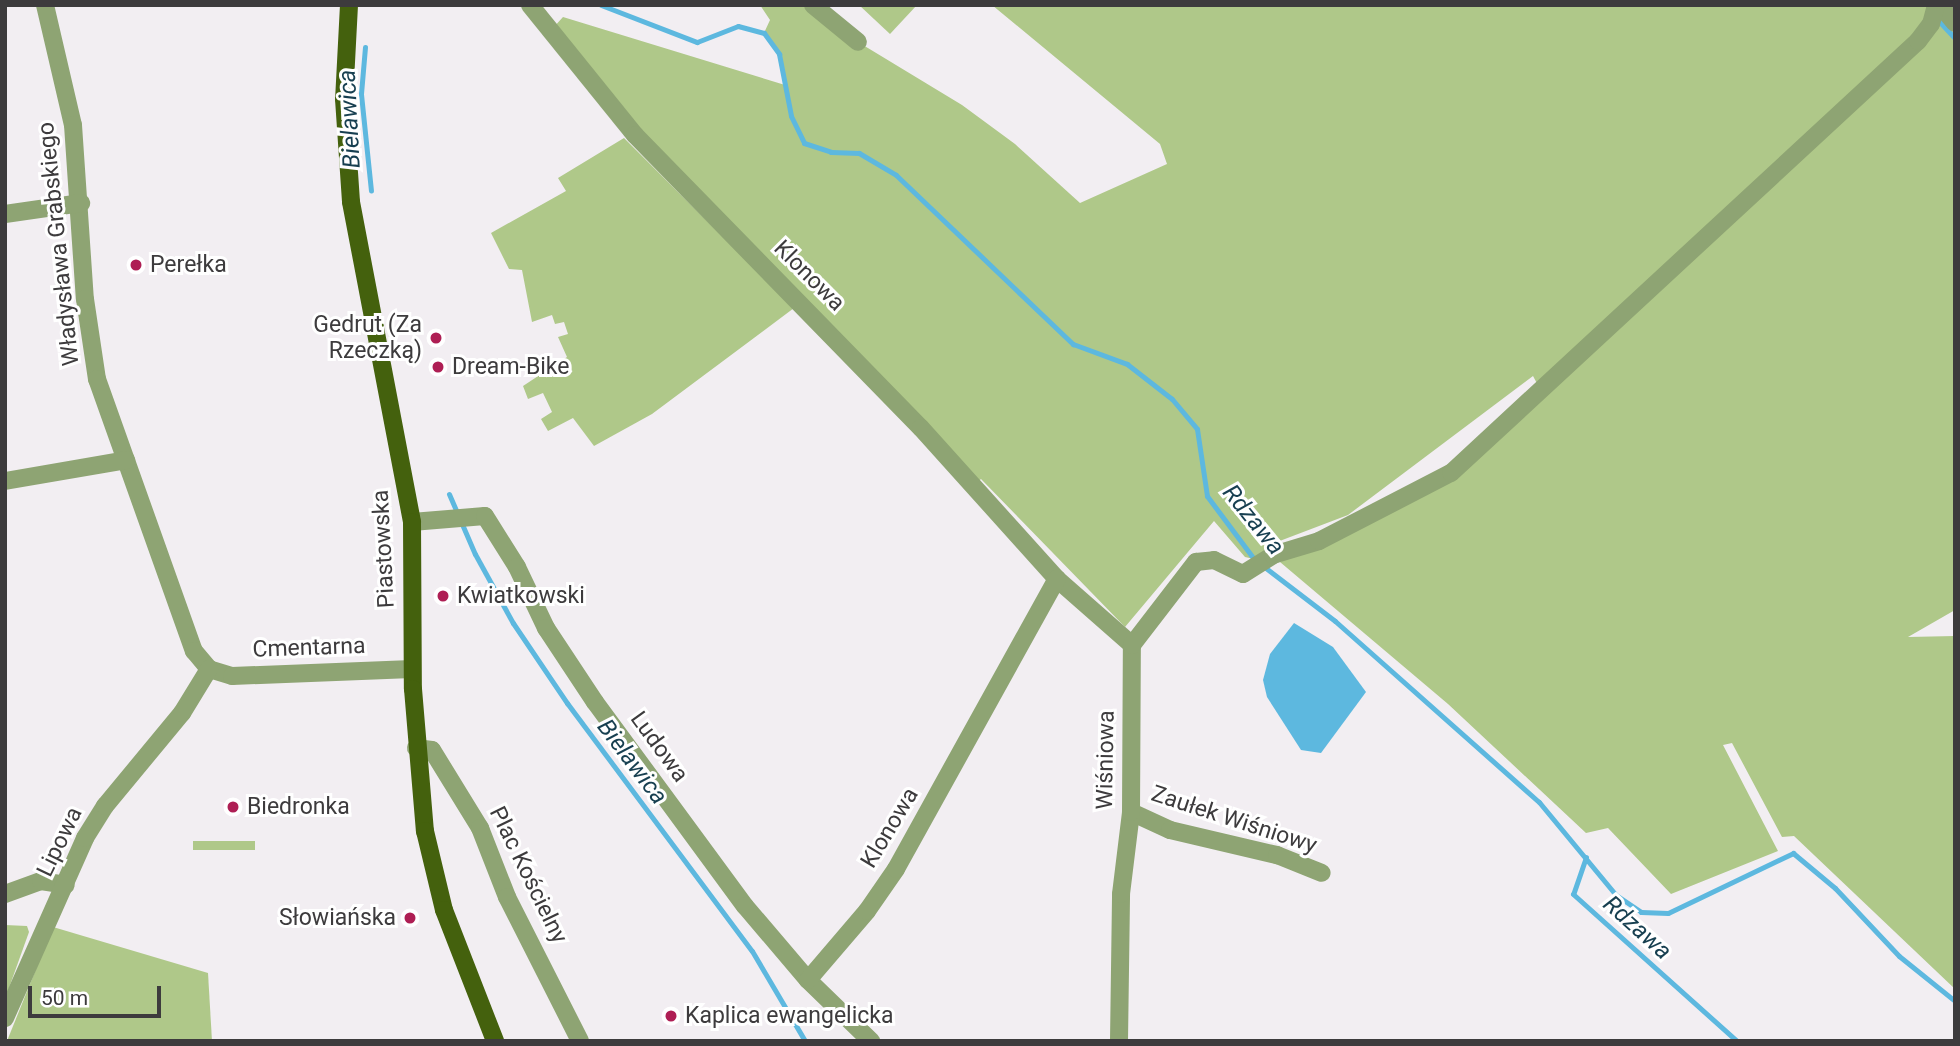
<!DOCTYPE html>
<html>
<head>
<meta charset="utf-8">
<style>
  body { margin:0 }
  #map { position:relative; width:1960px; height:1046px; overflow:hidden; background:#f2eef2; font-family:Roboto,sans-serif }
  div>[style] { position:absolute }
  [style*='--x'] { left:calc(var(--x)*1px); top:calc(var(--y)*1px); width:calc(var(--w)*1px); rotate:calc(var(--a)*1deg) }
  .green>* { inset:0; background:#afc889; transform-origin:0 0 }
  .water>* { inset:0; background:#5db8df }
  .stream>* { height:5px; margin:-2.5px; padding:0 2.5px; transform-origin:2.5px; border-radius:2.5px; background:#5db8df }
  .minor>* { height:18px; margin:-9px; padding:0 9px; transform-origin:9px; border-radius:9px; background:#8ea473 }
  .major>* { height:18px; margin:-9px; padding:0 9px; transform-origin:9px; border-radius:9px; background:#44610d }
  .dots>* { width:19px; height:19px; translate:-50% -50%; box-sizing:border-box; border:4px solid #fff; border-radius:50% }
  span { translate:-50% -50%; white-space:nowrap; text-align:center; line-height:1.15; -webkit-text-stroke:6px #fff; paint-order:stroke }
  .street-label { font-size:23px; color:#3d3b3d }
  .poi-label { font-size:23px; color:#3d3b3d }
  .left { translate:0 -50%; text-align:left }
  .right { translate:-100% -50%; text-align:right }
  .water-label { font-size:24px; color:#173f50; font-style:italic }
  .frame { position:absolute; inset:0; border:7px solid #3d3b3d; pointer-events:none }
  .scale { position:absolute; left:28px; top:986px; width:133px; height:32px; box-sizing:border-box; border:4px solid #3d3b3d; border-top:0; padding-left:9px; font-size:21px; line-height:24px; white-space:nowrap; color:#3d3b3d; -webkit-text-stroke:5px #fff; paint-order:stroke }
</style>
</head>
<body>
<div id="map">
  <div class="green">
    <div style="clip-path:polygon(760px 5px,813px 5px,858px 42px,962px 105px,1015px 144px,1080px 203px,1167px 164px,1160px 144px,992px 5px,1955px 5px,1955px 610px,1908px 637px,1955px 636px,1955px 989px,1794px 836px,1782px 837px,1732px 743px,1723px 745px,1778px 851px,1671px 894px,1608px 828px,1586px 833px,1448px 704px,1280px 562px,1435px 482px,1541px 391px,1533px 376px,1348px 515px,1277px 542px,1254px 559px,1245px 557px,1214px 521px,1125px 627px,981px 479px,974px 485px,710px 211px,552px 29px,563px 17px,785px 85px,779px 54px,764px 33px,770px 20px)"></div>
    <div style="clip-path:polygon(859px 5px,917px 5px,890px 34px)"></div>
    <div style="clip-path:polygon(624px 138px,794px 308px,652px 414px,594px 446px,573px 418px,548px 431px,541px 419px,552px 412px,543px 393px,528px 399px,523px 386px,567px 357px,558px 337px,568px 334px,564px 322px,555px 324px,552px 315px,532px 322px,522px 270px,509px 269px,491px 233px,566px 191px,558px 178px)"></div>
    <div style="left:255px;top:841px;width:9px;height:62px;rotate:90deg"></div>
    <div style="clip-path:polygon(5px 925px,27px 926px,29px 932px,5px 999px)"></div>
    <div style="clip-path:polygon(53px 927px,208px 973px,212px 1041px,7px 1041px)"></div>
  </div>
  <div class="water">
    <div style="clip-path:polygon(1294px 623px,1333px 647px,1366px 692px,1321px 753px,1301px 750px,1267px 697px,1263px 680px,1270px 654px)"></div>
  </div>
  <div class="stream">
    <div style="--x:601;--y:5;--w:103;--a:21.1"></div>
    <div style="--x:697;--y:42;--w:44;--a:-21.3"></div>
    <div style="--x:738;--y:26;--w:27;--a:15"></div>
    <div style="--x:764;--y:33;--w:26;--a:54"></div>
    <div style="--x:779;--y:54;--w:63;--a:79"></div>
    <div style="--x:791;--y:116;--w:30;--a:64"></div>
    <div style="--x:804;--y:143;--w:28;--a:18"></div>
    <div style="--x:831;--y:152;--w:28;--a:2"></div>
    <div style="--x:859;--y:153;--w:43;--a:30.7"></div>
    <div style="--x:896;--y:175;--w:245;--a:43.7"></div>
    <div style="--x:1073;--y:344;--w:58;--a:20.3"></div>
    <div style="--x:1127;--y:364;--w:57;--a:37.9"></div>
    <div style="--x:1172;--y:399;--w:39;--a:50"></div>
    <div style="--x:1197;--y:429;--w:68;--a:81.5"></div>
    <div style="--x:1207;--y:496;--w:79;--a:53.3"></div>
    <div style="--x:1254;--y:559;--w:102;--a:37.4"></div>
    <div style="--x:1335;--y:621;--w:273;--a:41.6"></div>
    <div style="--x:1539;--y:802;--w:121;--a:50.4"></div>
    <div style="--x:1616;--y:895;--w:30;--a:34"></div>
    <div style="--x:1641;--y:912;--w:27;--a:2"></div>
    <div style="--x:1668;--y:913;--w:139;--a:-25.6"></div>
    <div style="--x:1793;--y:853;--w:55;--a:39.8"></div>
    <div style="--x:1835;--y:888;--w:93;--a:46.7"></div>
    <div style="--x:1899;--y:956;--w:72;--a:38.8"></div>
    <div style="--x:1937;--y:19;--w:26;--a:47"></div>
    <div style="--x:365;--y:47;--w:47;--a:94.9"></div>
    <div style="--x:361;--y:94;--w:97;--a:84.1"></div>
    <div style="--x:449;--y:494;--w:65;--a:66.6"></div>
    <div style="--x:475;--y:554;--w:79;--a:61.2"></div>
    <div style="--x:513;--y:623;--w:97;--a:56"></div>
    <div style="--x:567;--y:703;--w:309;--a:53.3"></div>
    <div style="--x:752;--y:951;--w:104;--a:59.5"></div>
    <div style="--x:1586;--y:857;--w:39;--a:109"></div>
    <div style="--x:1573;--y:894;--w:220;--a:41.9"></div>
  </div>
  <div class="minor">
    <div style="--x:45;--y:5;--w:123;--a:76.9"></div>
    <div style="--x:73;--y:125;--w:174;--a:86.1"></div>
    <div style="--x:85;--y:299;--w:81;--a:81.5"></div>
    <div style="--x:97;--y:379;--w:289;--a:70.4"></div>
    <div style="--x:194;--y:651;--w:23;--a:50"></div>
    <div style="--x:209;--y:669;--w:24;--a:17"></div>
    <div style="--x:232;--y:676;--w:180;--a:-2.2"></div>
    <div style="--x:530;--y:5;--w:167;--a:51.1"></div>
    <div style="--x:635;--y:135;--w:409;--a:45.7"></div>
    <div style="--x:921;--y:428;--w:203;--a:48"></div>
    <div style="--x:1057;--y:579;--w:100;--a:41.3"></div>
    <div style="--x:813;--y:5;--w:58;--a:39.4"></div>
    <div style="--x:1940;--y:5;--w:23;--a:50"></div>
    <div style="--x:5;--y:214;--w:77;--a:-8.2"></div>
    <div style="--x:5;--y:481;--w:123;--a:-9.8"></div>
    <div style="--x:412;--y:522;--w:73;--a:-4.7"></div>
    <div style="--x:485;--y:516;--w:60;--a:57.9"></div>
    <div style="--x:517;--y:567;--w:68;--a:64.6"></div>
    <div style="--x:546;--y:628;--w:89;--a:56.5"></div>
    <div style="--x:595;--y:702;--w:253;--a:53.7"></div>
    <div style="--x:745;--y:906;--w:97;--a:49.6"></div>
    <div style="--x:808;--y:980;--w:88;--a:44.1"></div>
    <div style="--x:416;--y:748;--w:16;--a:7"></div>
    <div style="--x:432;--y:750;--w:92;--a:58.4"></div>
    <div style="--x:480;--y:828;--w:74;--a:68.6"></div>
    <div style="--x:507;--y:897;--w:161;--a:63.1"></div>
    <div style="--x:1131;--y:812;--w:43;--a:24.8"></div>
    <div style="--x:1170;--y:830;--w:110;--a:13.2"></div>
    <div style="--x:1277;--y:855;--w:48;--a:21.8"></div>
    <div style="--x:5;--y:894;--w:38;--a:-20"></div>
    <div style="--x:41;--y:881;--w:25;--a:9"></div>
    <div style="--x:808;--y:980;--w:91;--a:-49.5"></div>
    <div style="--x:867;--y:911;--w:51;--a:-55.4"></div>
    <div style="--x:896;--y:869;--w:332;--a:-61"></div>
    <div style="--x:5;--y:1018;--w:197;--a:-66"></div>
    <div style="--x:85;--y:838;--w:38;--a:-58"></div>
    <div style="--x:105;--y:806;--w:121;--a:-50.4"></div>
    <div style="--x:182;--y:713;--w:52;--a:-58.5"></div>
    <div style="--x:1119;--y:1041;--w:147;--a:-89.2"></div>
    <div style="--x:1121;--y:894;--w:83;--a:-83"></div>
    <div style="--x:1131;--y:812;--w:167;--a:-89.7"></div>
    <div style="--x:1132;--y:645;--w:105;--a:-52.4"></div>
    <div style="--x:1196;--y:562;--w:18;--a:-6"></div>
    <div style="--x:1214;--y:560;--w:32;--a:26"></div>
    <div style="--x:1243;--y:574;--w:36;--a:-32"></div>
    <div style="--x:1273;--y:555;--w:48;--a:-16.9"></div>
    <div style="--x:1319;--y:541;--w:148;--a:-27.3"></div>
    <div style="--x:1451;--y:473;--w:636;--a:-42.77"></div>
    <div style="--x:1918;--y:41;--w:21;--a:-53"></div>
    <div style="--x:1931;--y:24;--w:20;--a:-75"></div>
  </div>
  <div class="major">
    <div style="--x:349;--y:5;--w:94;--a:93"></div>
    <div style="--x:344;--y:99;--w:103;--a:86.1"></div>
    <div style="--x:351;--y:202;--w:326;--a:79.2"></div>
    <div style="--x:412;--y:522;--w:167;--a:89.7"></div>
    <div style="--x:413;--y:689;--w:143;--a:85.2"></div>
    <div style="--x:425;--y:831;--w:81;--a:76.5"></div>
    <div style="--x:444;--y:910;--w:141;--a:68.7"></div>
  </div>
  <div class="dots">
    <div style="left:136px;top:265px;background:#ae1e54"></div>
    <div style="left:436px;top:338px;background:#ae1e54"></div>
    <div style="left:438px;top:367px;background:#ae1e54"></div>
    <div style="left:443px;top:596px;background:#ae1e54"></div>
    <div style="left:233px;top:807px;background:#ae1e54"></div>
    <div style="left:410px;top:918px;background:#ae1e54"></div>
    <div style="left:671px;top:1016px;background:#ae1e54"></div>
  </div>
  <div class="street-label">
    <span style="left:59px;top:244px;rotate:-96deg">Władysława Grabskiego</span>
    <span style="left:809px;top:276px;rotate:45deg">Klonowa</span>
    <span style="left:384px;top:549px;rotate:-93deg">Piastowska</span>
    <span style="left:309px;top:648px;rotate:-2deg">Cmentarna</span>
    <span style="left:659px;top:747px;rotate:54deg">Ludowa</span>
    <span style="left:1106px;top:760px;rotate:-89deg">Wiśniowa</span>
    <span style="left:1234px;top:820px;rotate:18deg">Zaułek Wiśniowy</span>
    <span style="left:890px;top:828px;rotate:-59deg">Klonowa</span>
    <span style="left:60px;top:842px;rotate:-64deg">Lipowa</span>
    <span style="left:528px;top:875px;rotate:64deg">Plac Kościelny</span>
  </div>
  <div class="poi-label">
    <span class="left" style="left:150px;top:265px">Perełka</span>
    <span class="right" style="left:422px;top:338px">Gedrut (Za<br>Rzeczką)</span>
    <span class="left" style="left:452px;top:367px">Dream-Bike</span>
    <span class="left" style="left:457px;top:596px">Kwiatkowski</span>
    <span class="left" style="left:247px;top:807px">Biedronka</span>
    <span class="right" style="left:396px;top:918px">Słowiańska</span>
    <span class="left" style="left:685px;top:1016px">Kaplica ewangelicka</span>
  </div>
  <div class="water-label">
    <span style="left:350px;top:119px;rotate:-93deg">Bielawica</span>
    <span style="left:1253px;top:520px;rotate:51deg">Rdzawa</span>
    <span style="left:632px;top:762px;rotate:53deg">Bielawica</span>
    <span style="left:1637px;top:928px;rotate:42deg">Rdzawa</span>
  </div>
  <div class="frame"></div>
  <div class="scale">50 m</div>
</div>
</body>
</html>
